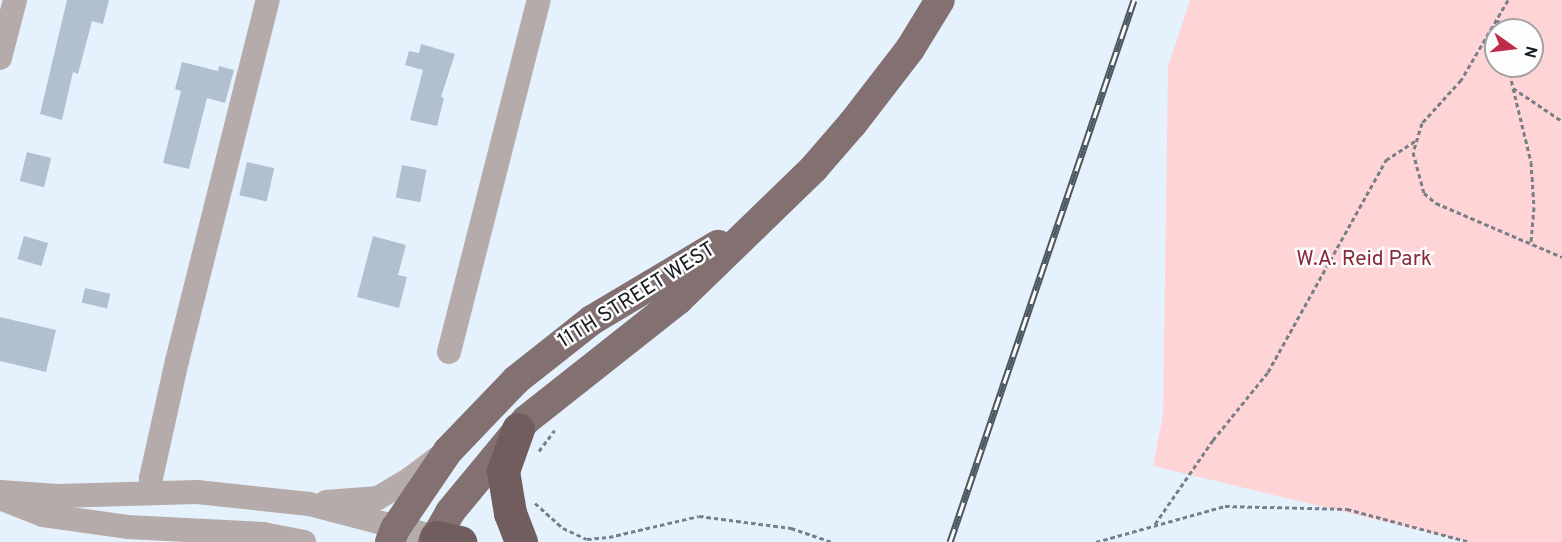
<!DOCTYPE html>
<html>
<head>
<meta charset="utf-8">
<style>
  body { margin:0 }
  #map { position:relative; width:1562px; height:542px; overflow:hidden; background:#e5f2fd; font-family:Overpass,sans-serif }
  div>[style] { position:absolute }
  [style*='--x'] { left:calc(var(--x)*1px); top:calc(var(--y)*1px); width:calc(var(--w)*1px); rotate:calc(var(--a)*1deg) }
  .green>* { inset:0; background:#fed4d6 }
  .building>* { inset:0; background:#b0c0ce; transform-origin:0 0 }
  .path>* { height:3px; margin-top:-1.5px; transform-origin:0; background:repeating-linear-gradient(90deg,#778088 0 4.5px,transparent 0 7.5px) }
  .minor>* { height:24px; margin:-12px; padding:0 12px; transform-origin:12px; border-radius:12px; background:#b5abab }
  .major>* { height:30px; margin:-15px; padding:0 15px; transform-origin:15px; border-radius:15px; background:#837172 }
  .highway>* { height:33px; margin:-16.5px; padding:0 16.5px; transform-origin:16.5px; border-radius:16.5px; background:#715d5e }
  .rail>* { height:7px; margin-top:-3.5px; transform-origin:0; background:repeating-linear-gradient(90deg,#fdfdfd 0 14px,#4f575e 0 28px); box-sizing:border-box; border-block:2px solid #4f575e }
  span { translate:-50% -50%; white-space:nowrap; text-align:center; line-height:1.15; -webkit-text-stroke:5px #fdfdfd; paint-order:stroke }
  .park-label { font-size:21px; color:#862938 }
  .street-label { font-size:21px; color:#161c21 }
  .north { position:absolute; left:1484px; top:18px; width:60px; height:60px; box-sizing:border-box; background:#fdfdfd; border:2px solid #a1a3a5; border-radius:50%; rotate:104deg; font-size:16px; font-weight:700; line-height:24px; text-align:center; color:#161c21 }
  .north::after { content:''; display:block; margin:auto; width:21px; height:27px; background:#bd2c49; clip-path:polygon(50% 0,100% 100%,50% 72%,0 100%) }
</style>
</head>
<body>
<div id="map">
  <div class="green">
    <div style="clip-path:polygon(evenodd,1190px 0,1562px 0,1562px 542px,1469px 542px,1153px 466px,1163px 415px,1168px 67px,1190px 0,1496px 30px,1532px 30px,1532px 66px,1496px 66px,1496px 30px)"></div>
  </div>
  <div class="building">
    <div style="clip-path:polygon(67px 0,109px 0,103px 24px,92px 21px,78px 74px,73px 72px,62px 120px,40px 114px)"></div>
    <div style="clip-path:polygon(421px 44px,455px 54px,441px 97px,444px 98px,437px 126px,410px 120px,423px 70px,405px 65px,409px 51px,419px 53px)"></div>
    <div style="clip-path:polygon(182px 62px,218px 71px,219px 66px,234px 70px,225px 103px,207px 98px,189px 169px,163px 163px,181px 91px,175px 89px)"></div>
    <div style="left:27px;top:152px;width:25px;height:30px;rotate:14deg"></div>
    <div style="left:247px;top:162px;width:28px;height:34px;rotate:13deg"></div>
    <div style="left:402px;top:165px;width:25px;height:33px;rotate:11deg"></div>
    <div style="left:24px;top:236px;width:25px;height:24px;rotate:16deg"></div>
    <div style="clip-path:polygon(373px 236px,406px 245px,398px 275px,407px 277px,399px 308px,357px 297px)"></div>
    <div style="left:85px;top:288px;width:26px;height:15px;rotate:13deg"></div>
    <div style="clip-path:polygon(0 317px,56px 330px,46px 372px,0 361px)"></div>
  </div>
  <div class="path">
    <div style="--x:1508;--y:0;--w:93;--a:120.4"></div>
    <div style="--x:1461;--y:80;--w:58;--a:132.2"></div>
    <div style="--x:1422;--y:123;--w:30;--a:107"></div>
    <div style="--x:1413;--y:152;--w:42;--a:75"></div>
    <div style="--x:1424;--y:193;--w:16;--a:40"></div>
    <div style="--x:1436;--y:203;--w:137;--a:23.2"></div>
    <div style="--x:1498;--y:20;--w:10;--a:79"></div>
    <div style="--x:1508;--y:66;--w:23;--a:77"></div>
    <div style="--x:1513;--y:88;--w:59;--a:34"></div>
    <div style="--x:1513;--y:88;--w:76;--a:76.3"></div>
    <div style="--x:1531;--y:162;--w:45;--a:86.2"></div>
    <div style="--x:1534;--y:207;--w:38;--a:95"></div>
    <div style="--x:539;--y:451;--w:26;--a:-53"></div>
    <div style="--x:535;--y:503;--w:38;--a:42"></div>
    <div style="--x:563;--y:528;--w:26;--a:25"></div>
    <div style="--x:587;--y:539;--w:22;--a:-5"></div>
    <div style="--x:609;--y:537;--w:92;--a:-13.1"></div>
    <div style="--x:699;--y:516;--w:93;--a:7.4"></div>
    <div style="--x:791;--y:528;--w:43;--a:18.9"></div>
    <div style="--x:1155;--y:524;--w:102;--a:-55.4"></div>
    <div style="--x:1213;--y:440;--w:87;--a:-51"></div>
    <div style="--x:1268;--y:372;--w:243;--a:-60.9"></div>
    <div style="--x:1386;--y:160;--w:37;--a:-33"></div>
    <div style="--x:1096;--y:542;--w:134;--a:-15.6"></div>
    <div style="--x:1225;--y:506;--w:122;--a:1.4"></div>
    <div style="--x:1347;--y:509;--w:127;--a:15"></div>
  </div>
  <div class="minor">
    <div style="--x:0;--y:58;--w:60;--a:-75.5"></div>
    <div style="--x:449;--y:352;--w:363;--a:-75.7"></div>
    <div style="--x:0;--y:492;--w:58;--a:3.9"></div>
    <div style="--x:58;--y:496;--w:139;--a:-1.6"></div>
    <div style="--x:197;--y:492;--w:113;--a:6.1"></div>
    <div style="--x:309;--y:504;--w:131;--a:14.6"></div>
    <div style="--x:152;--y:493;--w:15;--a:-94"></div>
    <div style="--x:151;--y:478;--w:120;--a:-77.5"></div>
    <div style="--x:177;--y:361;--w:372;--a:-75.9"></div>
    <div style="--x:5;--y:500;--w:41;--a:21.5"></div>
    <div style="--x:43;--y:515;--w:85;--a:8.1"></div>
    <div style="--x:127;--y:527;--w:136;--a:2.9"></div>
    <div style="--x:263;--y:534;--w:42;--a:11"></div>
    <div style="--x:326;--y:502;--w:52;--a:-4.4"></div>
    <div style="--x:378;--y:498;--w:39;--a:-31"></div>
    <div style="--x:411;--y:478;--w:34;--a:-37"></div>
  </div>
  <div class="major">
    <div style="--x:390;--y:542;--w:14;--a:-69"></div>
    <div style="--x:395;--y:529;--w:94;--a:-55.8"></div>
    <div style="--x:448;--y:451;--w:98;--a:-46.2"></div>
    <div style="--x:516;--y:380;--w:97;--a:-38.3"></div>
    <div style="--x:592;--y:320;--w:147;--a:-30.8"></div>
    <div style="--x:433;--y:542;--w:34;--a:-60"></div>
    <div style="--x:450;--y:512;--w:119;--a:-50.4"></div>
    <div style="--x:526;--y:420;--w:194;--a:-38.3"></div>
    <div style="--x:678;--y:300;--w:190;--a:-44.1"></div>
    <div style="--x:814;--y:168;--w:60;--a:-49.1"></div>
    <div style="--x:853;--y:123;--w:93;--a:-52.4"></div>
    <div style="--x:910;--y:49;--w:57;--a:-58.5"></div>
  </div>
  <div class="highway">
    <div style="--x:518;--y:429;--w:45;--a:109.7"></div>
    <div style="--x:503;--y:471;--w:43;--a:80.5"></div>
    <div style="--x:510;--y:513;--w:31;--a:69"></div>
    <div style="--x:436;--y:537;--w:25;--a:12"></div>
  </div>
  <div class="rail">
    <div style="--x:950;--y:542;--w:572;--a:-71.25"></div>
  </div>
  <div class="park-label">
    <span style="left:1364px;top:260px">W.A. Reid Park</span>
  </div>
  <div class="street-label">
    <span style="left:637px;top:296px;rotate:-32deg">11TH STREET WEST</span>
  </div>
  <div class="north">N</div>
</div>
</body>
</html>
